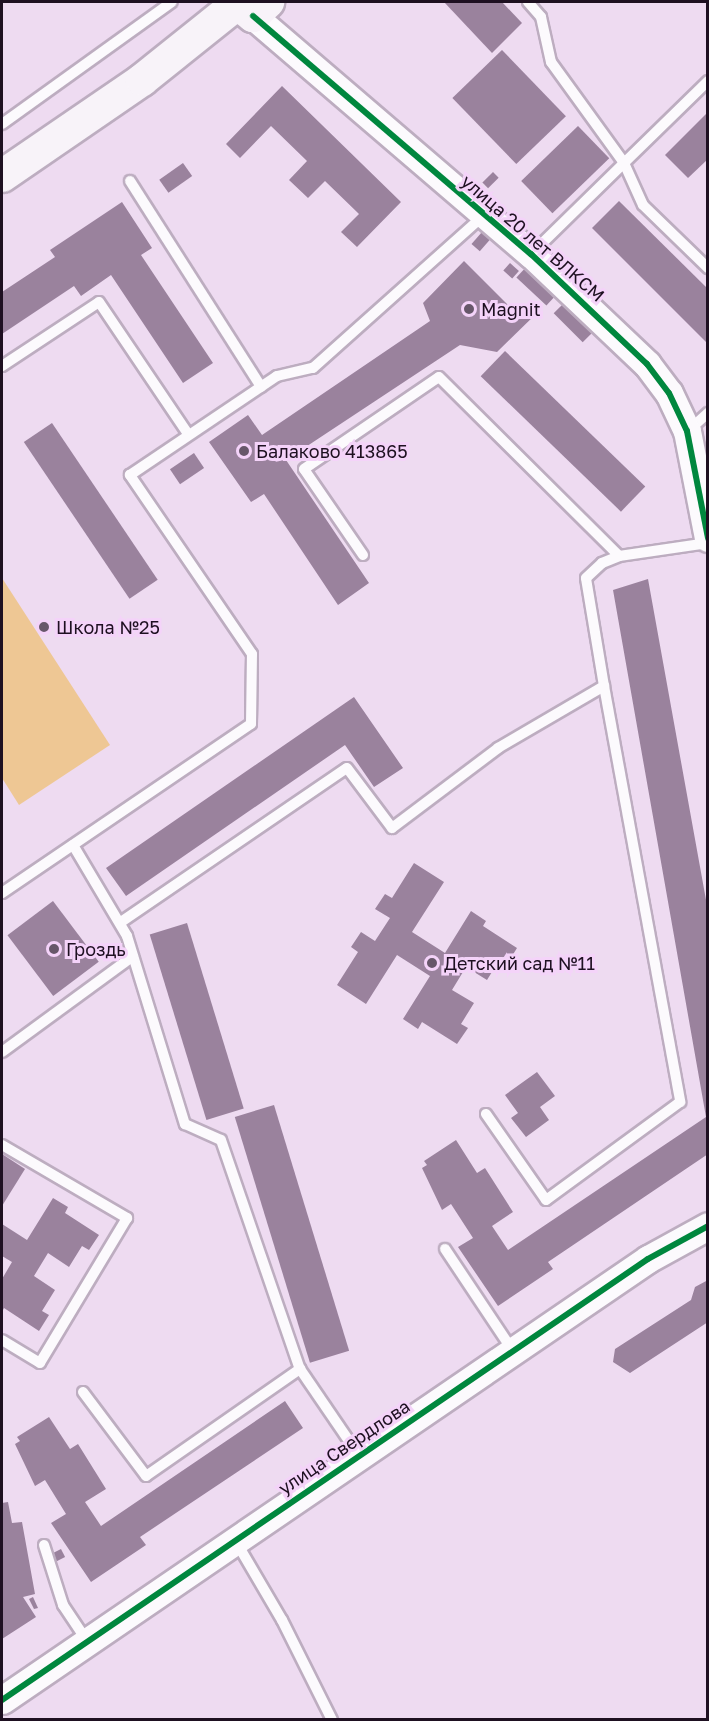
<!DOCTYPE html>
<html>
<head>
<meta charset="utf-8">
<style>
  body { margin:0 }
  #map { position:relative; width:709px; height:1721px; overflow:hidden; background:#eedbf1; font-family:"Golos Text",sans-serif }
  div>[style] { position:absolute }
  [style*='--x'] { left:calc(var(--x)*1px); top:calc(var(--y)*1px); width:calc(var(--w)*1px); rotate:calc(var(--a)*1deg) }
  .green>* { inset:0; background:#eec794 }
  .building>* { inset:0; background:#9a829d; transform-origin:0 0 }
  .roads { filter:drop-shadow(2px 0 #bdadc0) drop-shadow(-2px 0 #bdadc0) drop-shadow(0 2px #bdadc0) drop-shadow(0 -2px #bdadc0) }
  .service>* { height:10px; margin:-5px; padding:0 5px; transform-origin:5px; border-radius:5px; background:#fcfafd }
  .tertiary>* { height:27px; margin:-13.5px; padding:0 13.5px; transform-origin:13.5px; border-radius:13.5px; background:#fcfafd }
  .secondary>* { height:32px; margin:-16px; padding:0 16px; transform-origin:16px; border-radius:16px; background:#f8f3f9 }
  .cycleway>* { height:6px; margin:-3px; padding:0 3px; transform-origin:3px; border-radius:3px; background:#00873e }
  .dots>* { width:16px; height:16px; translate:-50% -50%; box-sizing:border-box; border:3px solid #f4d3f9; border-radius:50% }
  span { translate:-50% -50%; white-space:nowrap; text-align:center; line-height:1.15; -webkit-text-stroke:6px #f4d3f9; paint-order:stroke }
  .street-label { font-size:18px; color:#1e1021 }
  .poi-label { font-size:18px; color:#1e1021 }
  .left { translate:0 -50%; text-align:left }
  .frame { position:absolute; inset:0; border:3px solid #1e1021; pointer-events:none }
</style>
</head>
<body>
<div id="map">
  <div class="green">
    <div style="clip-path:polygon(2px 578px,110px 745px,19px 805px,2px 778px)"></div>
  </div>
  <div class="building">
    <div style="clip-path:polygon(444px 2px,502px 2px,522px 23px,492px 53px)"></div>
    <div style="left:502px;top:50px;width:92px;height:69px;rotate:46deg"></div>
    <div style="clip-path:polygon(282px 86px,401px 202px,357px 247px,341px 232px,359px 214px,325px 181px,308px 198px,289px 180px,307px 161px,271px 126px,240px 158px,226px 144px)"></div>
    <div style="clip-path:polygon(708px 112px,708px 159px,688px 178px,665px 155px)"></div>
    <div style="left:578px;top:126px;width:45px;height:79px;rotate:46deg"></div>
    <div style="left:183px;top:163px;width:16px;height:29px;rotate:55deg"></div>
    <div style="left:493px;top:172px;width:8px;height:15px;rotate:45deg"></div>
    <div style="clip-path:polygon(619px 201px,708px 289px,708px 344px,592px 228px)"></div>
    <div style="clip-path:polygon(122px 202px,152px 248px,141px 255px,213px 363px,183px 383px,111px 275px,81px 296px,74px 286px,2px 334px,2px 292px,55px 257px,50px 250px)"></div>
    <div style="left:482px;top:232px;width:11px;height:16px;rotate:41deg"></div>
    <div style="clip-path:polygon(464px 261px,519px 316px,532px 304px,539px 311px,497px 352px,460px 345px,286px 460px,369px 583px,338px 605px,264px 494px,251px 502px,209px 442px,248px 415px,262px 435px,430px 321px,423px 303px)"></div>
    <div style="left:510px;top:263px;width:12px;height:10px;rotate:42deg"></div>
    <div style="left:528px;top:265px;width:41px;height:17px;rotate:43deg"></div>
    <div style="left:565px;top:302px;width:41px;height:16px;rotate:45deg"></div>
    <div style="left:505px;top:351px;width:195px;height:35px;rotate:44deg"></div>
    <div style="left:52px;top:423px;width:189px;height:34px;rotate:56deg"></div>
    <div style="left:194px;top:453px;width:18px;height:29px;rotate:56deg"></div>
    <div style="clip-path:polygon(648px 579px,708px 911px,708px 1154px,548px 1262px,553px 1269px,498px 1306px,458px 1247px,473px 1238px,451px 1204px,442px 1210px,422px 1168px,427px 1165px,424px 1161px,456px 1140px,477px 1173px,485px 1168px,513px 1212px,492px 1226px,508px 1250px,706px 1117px,613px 590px)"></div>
    <div style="clip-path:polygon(354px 697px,403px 768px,374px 787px,345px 745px,126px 896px,106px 868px)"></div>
    <div style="clip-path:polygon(414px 863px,444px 882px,412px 932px,445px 953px,471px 911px,486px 921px,483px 926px,517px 948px,507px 964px,500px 959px,487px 980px,466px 967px,452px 990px,474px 1003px,461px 1024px,468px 1028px,457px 1044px,422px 1022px,418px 1029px,403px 1019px,430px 976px,397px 955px,366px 1004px,337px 985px,358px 952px,351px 947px,361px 932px,375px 941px,390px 918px,375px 909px,385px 894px,392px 898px)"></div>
    <div style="left:53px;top:901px;width:76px;height:57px;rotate:53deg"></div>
    <div style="left:187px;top:923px;width:194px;height:39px;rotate:73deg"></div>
    <div style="clip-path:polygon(537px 1072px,555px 1096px,540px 1107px,549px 1120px,526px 1137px,511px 1118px,518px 1113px,505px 1095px)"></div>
    <div style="left:274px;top:1105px;width:257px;height:41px;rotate:73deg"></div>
    <div style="clip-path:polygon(2px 1154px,25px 1169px,2px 1206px)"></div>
    <div style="clip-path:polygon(53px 1198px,68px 1207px,65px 1213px,99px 1235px,89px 1250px,82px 1246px,69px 1267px,48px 1253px,34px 1276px,55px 1290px,42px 1311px,49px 1315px,39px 1331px,4px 1308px,2px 1312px,2px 1279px,12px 1262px,2px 1256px,2px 1224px,27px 1240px)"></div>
    <div style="clip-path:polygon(708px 1280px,708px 1322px,630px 1373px,613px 1362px,615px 1349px,691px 1300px,695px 1287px)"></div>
    <div style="clip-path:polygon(285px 1401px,303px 1428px,140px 1537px,146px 1545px,91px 1582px,51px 1523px,66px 1514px,45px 1480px,35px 1486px,15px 1444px,20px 1441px,17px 1437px,49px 1417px,70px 1449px,78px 1444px,106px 1489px,85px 1502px,101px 1526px)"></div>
    <div style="clip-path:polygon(8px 1502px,12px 1523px,22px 1522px,35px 1594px,23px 1597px,36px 1617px,2px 1639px,2px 1503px)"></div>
    <div style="left:61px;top:1549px;width:9px;height:10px;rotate:63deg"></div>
    <div style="clip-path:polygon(33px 1597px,38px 1608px,34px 1609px,29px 1599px)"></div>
  </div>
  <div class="roads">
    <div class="service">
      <div style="--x:528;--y:2;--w:20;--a:49"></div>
      <div style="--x:541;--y:17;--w:46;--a:77.5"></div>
      <div style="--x:551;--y:62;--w:125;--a:54.1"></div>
      <div style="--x:624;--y:163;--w:130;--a:135.6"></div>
      <div style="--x:708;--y:81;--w:117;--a:135.7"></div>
      <div style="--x:624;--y:163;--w:46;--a:65.7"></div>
      <div style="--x:643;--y:205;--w:91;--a:44.1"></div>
      <div style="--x:2;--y:124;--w:209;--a:-35.7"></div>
      <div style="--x:130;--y:181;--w:244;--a:57.5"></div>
      <div style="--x:2;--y:366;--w:116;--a:-33.4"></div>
      <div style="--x:99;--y:302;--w:159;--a:56"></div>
      <div style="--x:688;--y:431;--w:27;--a:-42"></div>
      <div style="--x:363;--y:555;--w:104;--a:-124.5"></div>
      <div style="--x:304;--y:469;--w:163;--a:-34.3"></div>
      <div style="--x:439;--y:377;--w:254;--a:44.8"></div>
      <div style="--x:619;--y:556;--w:90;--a:-8.3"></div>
      <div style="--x:604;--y:686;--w:109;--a:-99.5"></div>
      <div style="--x:586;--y:578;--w:22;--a:-43"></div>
      <div style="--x:602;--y:563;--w:18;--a:-22"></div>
      <div style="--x:73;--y:845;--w:106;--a:59.3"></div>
      <div style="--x:127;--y:936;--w:197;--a:72.9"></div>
      <div style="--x:185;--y:1124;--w:39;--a:24"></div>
      <div style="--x:221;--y:1140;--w:242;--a:71"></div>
      <div style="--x:300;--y:1369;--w:103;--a:55.7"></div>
      <div style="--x:2;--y:893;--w:301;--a:-34.2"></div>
      <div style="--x:251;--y:724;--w:70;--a:-89.2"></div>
      <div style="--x:252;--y:654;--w:217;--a:-124.3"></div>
      <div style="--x:130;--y:475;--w:177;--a:-34"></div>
      <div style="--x:277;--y:376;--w:37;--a:-13"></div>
      <div style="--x:313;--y:368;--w:229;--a:-41.8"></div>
      <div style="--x:121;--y:922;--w:273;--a:-34.3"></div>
      <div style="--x:347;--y:768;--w:75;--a:53.1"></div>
      <div style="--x:392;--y:828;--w:133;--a:-37"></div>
      <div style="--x:498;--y:748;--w:123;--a:-30.3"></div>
      <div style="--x:604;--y:686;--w:423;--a:79.6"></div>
      <div style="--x:680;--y:1102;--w:166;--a:143.8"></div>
      <div style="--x:546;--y:1200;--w:105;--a:-124.9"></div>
      <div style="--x:2;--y:1052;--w:162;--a:-36.2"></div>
      <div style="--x:2;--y:1145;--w:145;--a:30.3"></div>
      <div style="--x:127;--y:1218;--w:169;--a:121"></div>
      <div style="--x:40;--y:1363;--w:44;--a:-148.8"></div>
      <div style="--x:445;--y:1249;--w:123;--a:56.3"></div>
      <div style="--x:83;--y:1392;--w:105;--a:53.1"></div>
      <div style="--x:146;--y:1476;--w:188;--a:-34.8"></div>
      <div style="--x:235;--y:1540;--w:93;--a:59.6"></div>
      <div style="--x:282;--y:1620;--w:112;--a:63.4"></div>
      <div style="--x:44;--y:1545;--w:63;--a:72.4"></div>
      <div style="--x:63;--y:1605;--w:43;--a:56.3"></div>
    </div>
    <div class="tertiary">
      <div style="--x:253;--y:16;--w:366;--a:40.6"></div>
      <div style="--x:531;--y:254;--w:160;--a:43.5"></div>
      <div style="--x:647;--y:364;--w:36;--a:53"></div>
      <div style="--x:669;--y:393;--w:42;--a:64.7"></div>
      <div style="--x:687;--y:431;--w:109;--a:78.9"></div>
      <div style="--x:2;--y:1700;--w:782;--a:-34.32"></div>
      <div style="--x:648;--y:1259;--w:68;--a:-28.8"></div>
    </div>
    <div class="secondary">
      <div style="--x:235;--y:2;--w:23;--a:38"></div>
      <div style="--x:253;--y:16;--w:21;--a:-43"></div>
      <div style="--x:2;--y:176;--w:170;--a:-34.4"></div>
      <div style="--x:142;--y:80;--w:122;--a:-38.7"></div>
    </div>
  </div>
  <div class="cycleway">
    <div style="--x:253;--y:16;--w:366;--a:40.6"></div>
    <div style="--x:531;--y:254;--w:160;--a:43.5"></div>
    <div style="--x:647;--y:364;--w:36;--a:53"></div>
    <div style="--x:669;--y:393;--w:42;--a:64.7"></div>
    <div style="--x:687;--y:431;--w:109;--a:78.9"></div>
    <div style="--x:2;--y:1700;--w:782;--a:-34.32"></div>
    <div style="--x:648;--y:1259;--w:68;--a:-28.8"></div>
  </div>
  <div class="dots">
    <div style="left:469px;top:309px;background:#67576a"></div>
    <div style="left:244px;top:451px;background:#67576a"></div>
    <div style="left:44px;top:627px;background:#67576a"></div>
    <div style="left:54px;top:949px;background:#67576a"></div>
    <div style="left:432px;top:963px;background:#67576a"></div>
  </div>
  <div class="street-label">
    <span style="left:533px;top:238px;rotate:41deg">улица 20 лет ВЛКСМ</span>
    <span style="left:344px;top:1447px;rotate:-34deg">улица Свердлова</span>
  </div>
  <div class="poi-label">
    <span class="left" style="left:481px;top:309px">Magnit</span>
    <span class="left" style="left:256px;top:451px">Балаково 413865</span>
    <span class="left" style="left:56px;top:627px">Школа №25</span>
    <span class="left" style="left:66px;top:949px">Гроздь</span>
    <span class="left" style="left:444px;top:963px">Детский сад №11</span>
  </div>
  <div class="frame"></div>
</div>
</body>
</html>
